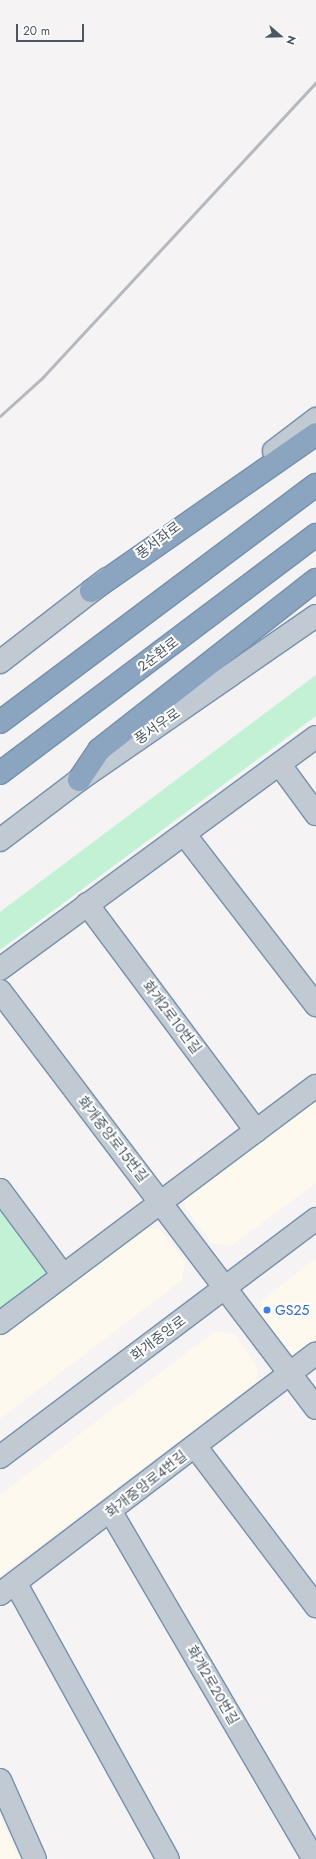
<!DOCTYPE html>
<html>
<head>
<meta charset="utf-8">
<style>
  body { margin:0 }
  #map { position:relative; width:316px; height:1859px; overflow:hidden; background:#f5f3f3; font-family:Jost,"Noto Sans KR",sans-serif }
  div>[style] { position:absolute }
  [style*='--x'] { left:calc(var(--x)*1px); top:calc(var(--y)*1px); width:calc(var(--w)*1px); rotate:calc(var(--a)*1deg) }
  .commercial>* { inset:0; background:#fdf9ef }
  .green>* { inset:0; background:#c3f1d5 }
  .roads { filter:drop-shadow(1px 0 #7690ad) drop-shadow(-1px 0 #7690ad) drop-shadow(0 1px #7690ad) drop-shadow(0 -1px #7690ad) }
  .minor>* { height:22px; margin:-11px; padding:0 11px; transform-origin:11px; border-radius:11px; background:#c1cad2 }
  .highway>* { height:22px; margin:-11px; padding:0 11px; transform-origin:11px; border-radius:11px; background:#8ba5c1 }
  .rail>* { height:3px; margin:-1.5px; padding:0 1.5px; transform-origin:1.5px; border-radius:1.5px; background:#b5b8bd }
  .dots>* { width:11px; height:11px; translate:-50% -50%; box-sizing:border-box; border:2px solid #fff; border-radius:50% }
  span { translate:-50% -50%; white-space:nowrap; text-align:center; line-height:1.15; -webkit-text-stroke:4px #fff; paint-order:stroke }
  .street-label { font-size:14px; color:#4a5661 }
  .shop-label { font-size:14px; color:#366cbe }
  .left { translate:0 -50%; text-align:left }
  .north { position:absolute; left:260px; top:16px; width:40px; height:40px; -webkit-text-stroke:3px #fff; paint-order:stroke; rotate:110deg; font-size:11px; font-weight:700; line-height:16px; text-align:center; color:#4a5661 }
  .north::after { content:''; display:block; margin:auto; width:14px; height:18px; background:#4a5661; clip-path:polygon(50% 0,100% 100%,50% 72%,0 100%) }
  .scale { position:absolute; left:16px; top:24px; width:68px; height:18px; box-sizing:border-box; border:2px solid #4a5661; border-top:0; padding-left:5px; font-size:12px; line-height:14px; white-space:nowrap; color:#4a5661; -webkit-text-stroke:3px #fff; paint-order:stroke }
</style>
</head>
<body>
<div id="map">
  <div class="commercial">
    <div style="clip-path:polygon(316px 1097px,316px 1183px,231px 1246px,211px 1243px,184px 1206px,186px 1194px)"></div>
    <div style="clip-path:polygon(144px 1228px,159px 1229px,185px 1261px,182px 1280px,0 1419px,0 1337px)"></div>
    <div style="clip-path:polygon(316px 1258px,316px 1342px,298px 1355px,286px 1354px,258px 1318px,261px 1301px)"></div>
    <div style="clip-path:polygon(215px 1331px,234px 1334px,258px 1368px,255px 1383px,0 1576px,0 1495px)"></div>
    <div style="clip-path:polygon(0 1815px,19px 1859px,0 1859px)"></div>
  </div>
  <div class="green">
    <div style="clip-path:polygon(316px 675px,316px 716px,0 950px,0 912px)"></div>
    <div style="clip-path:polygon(0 1204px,52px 1273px,0 1312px)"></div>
  </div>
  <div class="roads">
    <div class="minor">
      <div style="--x:274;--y:451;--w:53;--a:-37.3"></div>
      <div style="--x:0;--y:662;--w:135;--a:-37.8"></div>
      <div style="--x:280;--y:765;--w:61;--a:53.7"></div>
      <div style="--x:185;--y:835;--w:215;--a:52.4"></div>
      <div style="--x:0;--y:840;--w:99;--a:-37.2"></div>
      <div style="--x:79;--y:780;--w:288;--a:-34.7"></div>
      <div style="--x:87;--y:904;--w:283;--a:53.3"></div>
      <div style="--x:0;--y:969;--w:392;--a:-36.3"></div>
      <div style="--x:0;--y:991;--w:523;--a:52.85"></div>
      <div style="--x:0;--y:1190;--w:106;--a:53.5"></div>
      <div style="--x:0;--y:1323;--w:395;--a:-36.9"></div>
      <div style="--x:195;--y:1446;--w:201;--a:52.9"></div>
      <div style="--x:0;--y:1457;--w:396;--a:-37"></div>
      <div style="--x:111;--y:1512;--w:402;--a:59.7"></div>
      <div style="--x:16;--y:1584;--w:314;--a:61.1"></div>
      <div style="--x:0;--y:1594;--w:397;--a:-37.3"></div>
      <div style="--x:0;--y:1780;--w:86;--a:66.1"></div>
    </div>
    <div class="highway">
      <div style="--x:91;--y:591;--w:274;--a:-34.9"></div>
      <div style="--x:0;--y:722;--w:395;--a:-36.9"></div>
      <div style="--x:0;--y:773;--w:396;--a:-37"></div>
      <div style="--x:79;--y:780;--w:36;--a:-56"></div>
      <div style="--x:99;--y:750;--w:276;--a:-38.1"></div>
    </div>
  </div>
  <div class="rail">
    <div style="--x:0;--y:416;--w:58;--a:-42.2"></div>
    <div style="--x:43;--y:377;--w:402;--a:-47.2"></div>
  </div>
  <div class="dots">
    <div style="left:267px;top:1310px;background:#3f7fe0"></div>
  </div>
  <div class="street-label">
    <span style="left:158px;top:540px;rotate:-37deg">풍서좌로</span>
    <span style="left:158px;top:654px;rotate:-37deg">2순환로</span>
    <span style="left:157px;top:726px;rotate:-35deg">풍서우로</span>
    <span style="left:172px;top:1017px;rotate:53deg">화개2로10번길</span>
    <span style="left:113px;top:1139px;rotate:52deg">화개중앙로15번길</span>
    <span style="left:158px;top:1338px;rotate:-37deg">화개중앙로</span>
    <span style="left:146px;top:1484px;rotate:-38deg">화개중앙로4번길</span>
    <span style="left:213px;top:1685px;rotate:60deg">화개2로20번길</span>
  </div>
  <div class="shop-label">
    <span class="left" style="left:275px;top:1310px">GS25</span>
  </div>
  <div class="north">N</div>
  <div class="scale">20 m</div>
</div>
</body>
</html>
